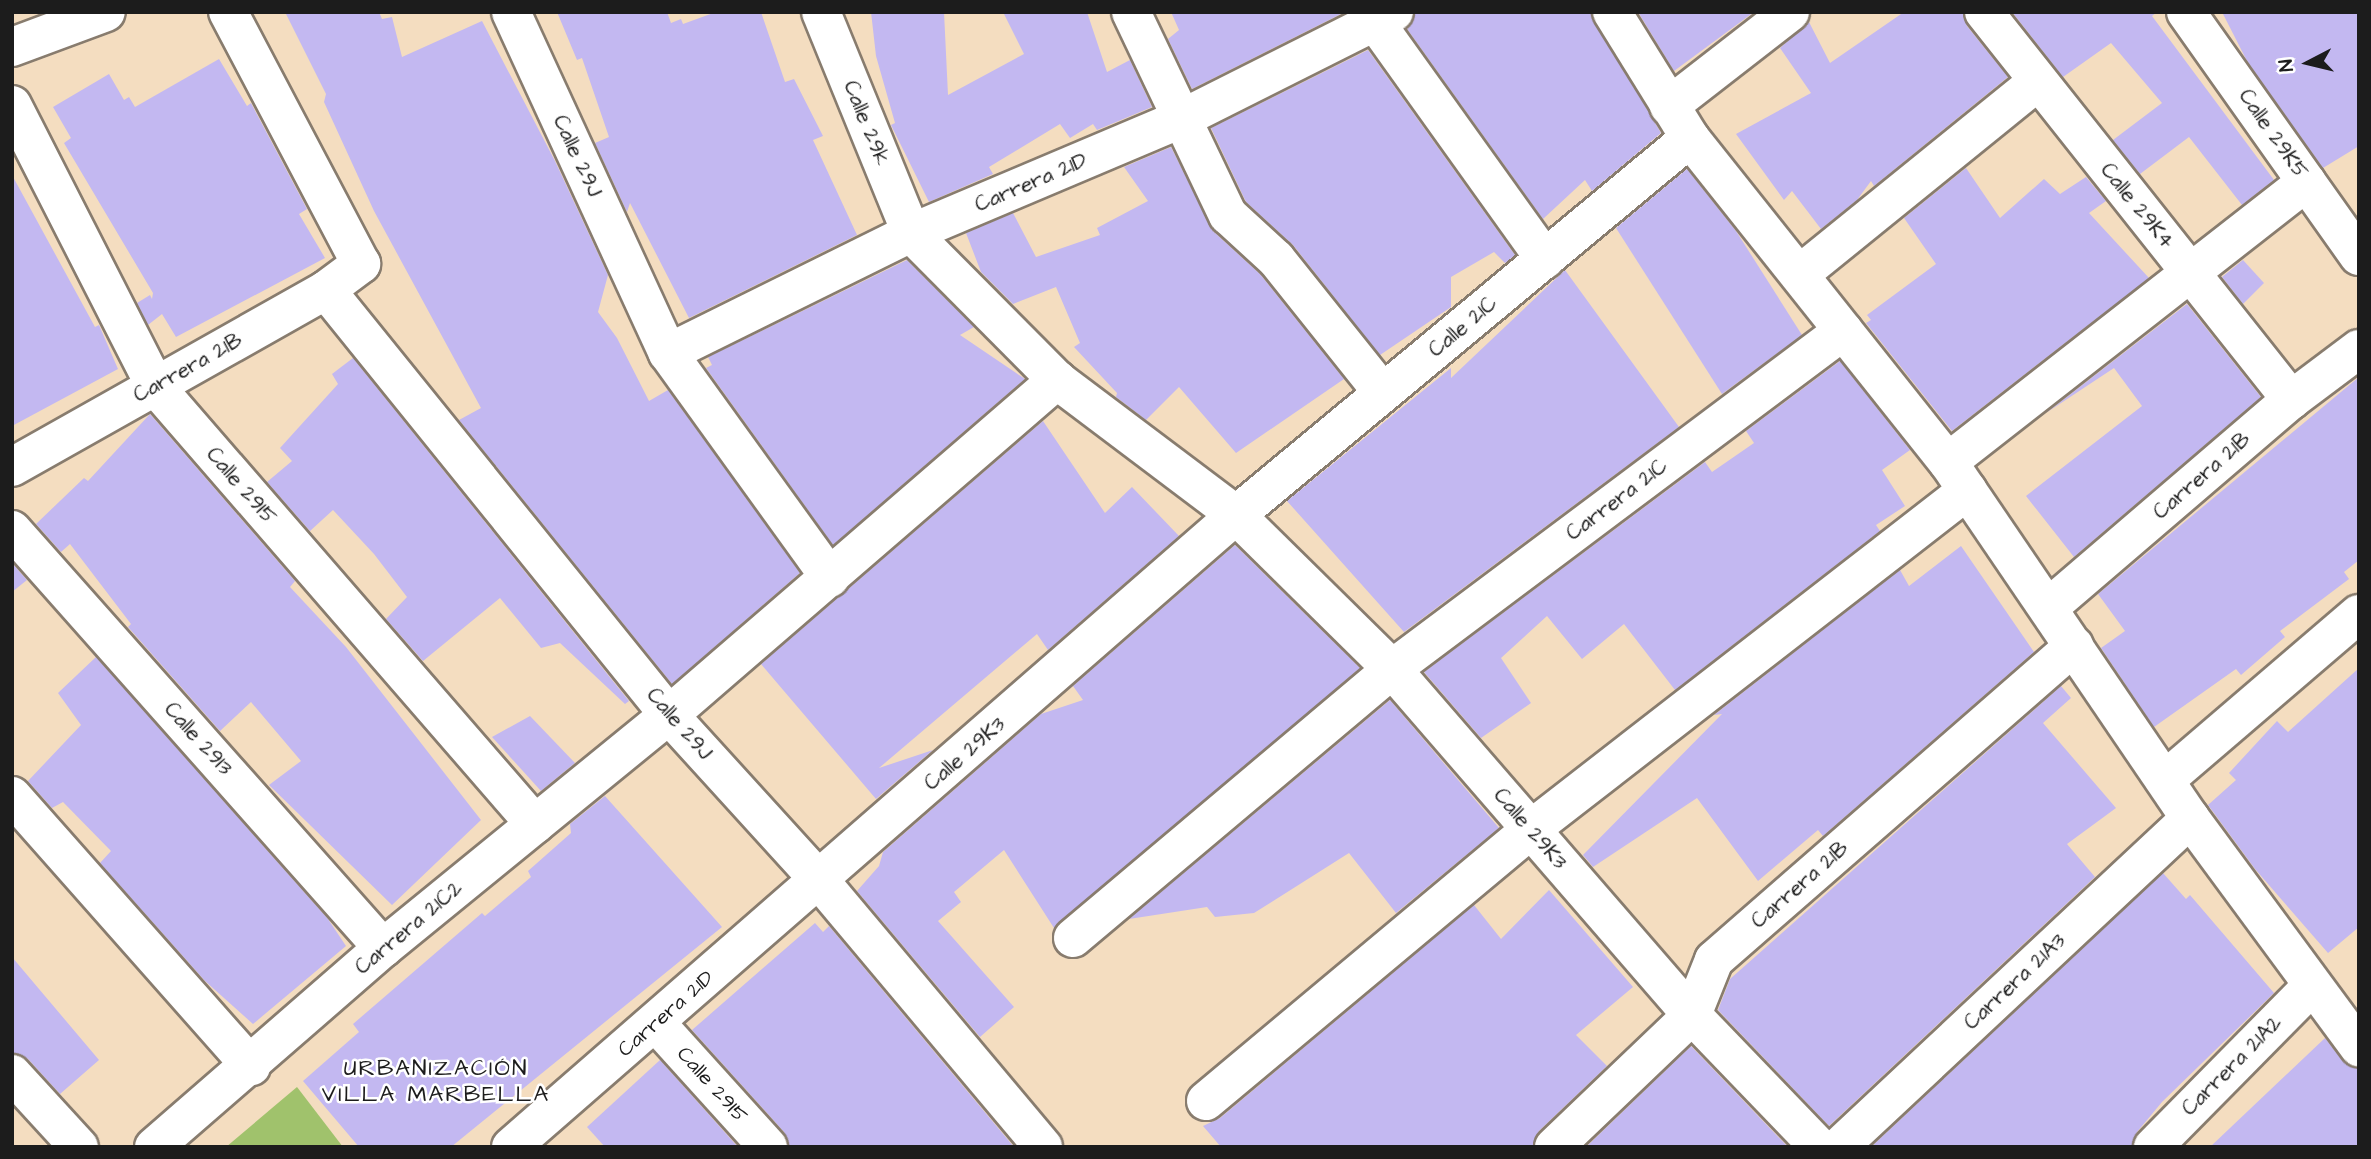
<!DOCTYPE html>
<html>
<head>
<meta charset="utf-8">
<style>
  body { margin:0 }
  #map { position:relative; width:2371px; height:1159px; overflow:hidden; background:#f4ddc0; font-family:"Architects Daughter",sans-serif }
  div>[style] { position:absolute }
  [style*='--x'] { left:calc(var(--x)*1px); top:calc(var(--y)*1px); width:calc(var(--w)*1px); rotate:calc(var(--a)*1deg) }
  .green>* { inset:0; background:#a0c26c }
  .building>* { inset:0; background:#c3b8f1 }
  .roads { filter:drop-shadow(2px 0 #887c6e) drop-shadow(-2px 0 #887c6e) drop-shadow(0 2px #887c6e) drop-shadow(0 -2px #887c6e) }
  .minor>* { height:38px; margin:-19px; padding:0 19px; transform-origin:19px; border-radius:19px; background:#fff }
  span { translate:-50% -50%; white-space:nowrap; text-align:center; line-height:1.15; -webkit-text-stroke:5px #fff; paint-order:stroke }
  .street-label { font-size:21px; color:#1c1c1c }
  .neighbourhood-label { font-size:23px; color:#1c1c1c; letter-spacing:2px }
  .frame { position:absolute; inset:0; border:14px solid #1c1c1c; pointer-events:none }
  .north { position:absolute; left:2273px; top:28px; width:70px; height:70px; -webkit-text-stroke:5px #fff; paint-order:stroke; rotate:263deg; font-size:19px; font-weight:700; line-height:28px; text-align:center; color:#1c1c1c }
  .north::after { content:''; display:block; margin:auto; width:24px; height:32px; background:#1c1c1c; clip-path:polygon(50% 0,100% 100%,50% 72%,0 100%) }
</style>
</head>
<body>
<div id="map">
  <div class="green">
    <div style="clip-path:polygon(297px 1087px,343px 1147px,226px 1147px)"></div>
  </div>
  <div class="building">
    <div style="clip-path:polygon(285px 12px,379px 12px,382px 19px,392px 17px,402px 57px,482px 21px,555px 161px,608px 275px,598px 312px,617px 338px,649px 401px,668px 390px,800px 573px,672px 684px,459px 420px,481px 408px,374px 211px,324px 102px,326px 94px)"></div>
    <div style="clip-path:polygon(557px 12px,667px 12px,671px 23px,681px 19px,683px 24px,716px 12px,761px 12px,785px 82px,794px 79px,823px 136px,813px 140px,857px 235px,689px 318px,630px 203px,627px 212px,595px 143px,609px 137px,582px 58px,577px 60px)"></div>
    <div style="clip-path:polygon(871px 12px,944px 12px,948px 95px,1024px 54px,1003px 12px,1087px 12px,1107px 72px,1130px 60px,1152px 107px,1097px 130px,1093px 124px,1070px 138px,1060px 124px,989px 167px,993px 174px,929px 202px,891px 125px,895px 123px,876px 56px)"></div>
    <div style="clip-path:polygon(1171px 12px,1345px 12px,1192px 89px,1168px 39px,1179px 30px)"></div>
    <div style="clip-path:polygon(1416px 12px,1590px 12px,1661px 133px,1592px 191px,1585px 180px,1543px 219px,1407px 29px)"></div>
    <div style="clip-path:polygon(1638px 12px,1754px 12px,1674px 71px)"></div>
    <div style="clip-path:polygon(1904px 12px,1963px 12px,1967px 26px,2008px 77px,1874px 186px,1871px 181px,1857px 200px,1821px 229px,1792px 191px,1784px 200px,1736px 134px,1811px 93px,1780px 48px,1809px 22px,1830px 63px)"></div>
    <div style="clip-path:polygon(2012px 12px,2157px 12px,2152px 16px,2274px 180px,2242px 205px,2189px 137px,2140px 174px,2113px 140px,2162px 103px,2111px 43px,2063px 77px)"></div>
    <div style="clip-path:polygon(2222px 12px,2359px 12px,2359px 146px,2323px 168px,2247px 61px)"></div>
    <div style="clip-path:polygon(1368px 50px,1515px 255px,1505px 263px,1494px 252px,1451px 277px,1451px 307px,1380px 355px,1293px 245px,1246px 202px,1211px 128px)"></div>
    <div style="clip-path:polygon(219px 59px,247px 106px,251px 103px,307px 209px,299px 214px,325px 258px,176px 337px,162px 314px,148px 325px,137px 303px,150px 295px,152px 299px,153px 293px,64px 143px,71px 138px,53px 107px,109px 74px,124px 100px,129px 97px,135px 107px)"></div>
    <div style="clip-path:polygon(1171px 147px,1213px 231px,1260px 274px,1344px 379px,1236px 453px,1179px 387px,1146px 420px,1116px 397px,1117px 393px,1074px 347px,1080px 343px,1056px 287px,1013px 304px,981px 272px,966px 233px,1013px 213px,1036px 257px,1100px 235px,1097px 228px,1148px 201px,1124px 167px)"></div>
    <div style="clip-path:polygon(1966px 168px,2000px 218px,2044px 179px,2060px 194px,2086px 177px,2106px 201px,2089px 213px,2149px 278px,1952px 431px,1866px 323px,1871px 320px,1867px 315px,1936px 264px,1904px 218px)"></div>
    <div style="clip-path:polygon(1687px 169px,1736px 231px,1802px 335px,1722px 394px,1616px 228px)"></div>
    <div style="clip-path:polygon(12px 175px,95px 327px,99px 325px,118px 369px,12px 426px)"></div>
    <div style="clip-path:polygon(907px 260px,974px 327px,960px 335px,1025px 379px,833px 545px,706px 368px,712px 365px,708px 357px)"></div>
    <div style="clip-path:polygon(2243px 260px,2264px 283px,2243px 304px,2222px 277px)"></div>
    <div style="clip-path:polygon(1565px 270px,1679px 427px,1404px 632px,1287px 501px,1451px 368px,1451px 378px)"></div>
    <div style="clip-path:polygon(2187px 304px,2261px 397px,2074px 557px,2026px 496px,2142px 406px,2114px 368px,2046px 413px)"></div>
    <div style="clip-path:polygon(353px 358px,629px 701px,625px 704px,560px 643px,541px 648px,500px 598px,423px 661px,386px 619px,407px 597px,374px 554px,333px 510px,310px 531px,267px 482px,292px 461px,280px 448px,338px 384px,332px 374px)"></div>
    <div style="clip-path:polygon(1840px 361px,1910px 450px,1882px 470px,1905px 506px,1876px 525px,1880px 531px,1675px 690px,1624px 624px,1582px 659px,1547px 616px,1501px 658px,1531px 703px,1481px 738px,1424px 672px,1705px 462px,1712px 472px,1754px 443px,1746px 431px)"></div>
    <div style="clip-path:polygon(2359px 377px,2359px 560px,2344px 572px,2349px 579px,2280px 631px,2285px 637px,2241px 675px,2236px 669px,2154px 727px,2101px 648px,2125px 631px,2098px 594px)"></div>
    <div style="clip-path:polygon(150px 414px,295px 581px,290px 587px,346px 647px,481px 820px,392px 905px,269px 785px,301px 761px,251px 702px,220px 731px,128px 627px,131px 624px,70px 544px,61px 552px,36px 524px,84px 478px,88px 481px)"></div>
    <div style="clip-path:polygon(1043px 421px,1105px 513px,1132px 487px,1179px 536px,1048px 650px,1037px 634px,879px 768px,933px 750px,876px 799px,761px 664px)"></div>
    <div style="clip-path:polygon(1235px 545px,1360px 668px,1054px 928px,1004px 850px,954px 892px,961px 902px,938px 921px,1014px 1007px,980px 1037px,857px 891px,879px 866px,883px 852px,1041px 714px,1083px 700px,1073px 686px)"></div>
    <div style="clip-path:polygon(1961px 546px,2034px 652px,1823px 836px,1818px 830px,1758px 881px,1697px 798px,1593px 867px,1583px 855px,1722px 714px,1714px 715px,1900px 570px,1909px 586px)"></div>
    <div style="clip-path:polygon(12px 563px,27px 580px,12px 592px)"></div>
    <div style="clip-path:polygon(96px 657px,328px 919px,346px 946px,253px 1024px,205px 981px,100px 863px,111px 851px,63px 802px,52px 808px,28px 781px,81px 725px,58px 693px)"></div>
    <div style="clip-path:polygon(2359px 668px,2359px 927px,2328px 953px,2255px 869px,2208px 805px,2236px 780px,2229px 773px,2277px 721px,2288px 732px)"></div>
    <div style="clip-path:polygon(2061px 686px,2071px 698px,2043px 723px,2116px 808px,2067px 844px,2095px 877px,1829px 1126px,1718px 1010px,1730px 979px)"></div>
    <div style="clip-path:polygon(1390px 700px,1499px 828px,1396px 913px,1349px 853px,1254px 913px,1215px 917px,1207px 907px,1129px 919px)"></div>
    <div style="clip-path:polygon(530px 716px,575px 763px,541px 791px,492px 737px)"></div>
    <div style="clip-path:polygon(605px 796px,722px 927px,451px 1147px,359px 1147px,303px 1081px,359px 1032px,353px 1024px,482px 913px,485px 916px,531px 877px,528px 871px,571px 833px,570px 824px)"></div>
    <div style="clip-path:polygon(2163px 873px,2186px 899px,2190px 895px,2274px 993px,2162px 1102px,2137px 1132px,2132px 1147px,1871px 1147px)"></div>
    <div style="clip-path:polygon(1549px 890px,1633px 987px,1576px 1035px,1607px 1066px,1539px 1131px,1533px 1147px,1221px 1147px,1203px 1126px,1220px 1118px,1474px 905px,1501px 939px)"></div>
    <div style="clip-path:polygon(815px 923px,823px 932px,829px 926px,1014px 1147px,789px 1147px,784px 1132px,692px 1030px)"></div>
    <div style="clip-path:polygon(12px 957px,99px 1060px,60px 1094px,28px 1059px,12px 1052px)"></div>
    <div style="clip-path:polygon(2325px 1038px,2342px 1060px,2359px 1068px,2359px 1147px,2210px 1147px)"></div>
    <div style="clip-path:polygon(1691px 1046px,1788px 1147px,1586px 1147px)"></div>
    <div style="clip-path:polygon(660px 1060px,738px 1147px,605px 1147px,587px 1127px)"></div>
  </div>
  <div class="roads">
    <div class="minor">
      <div style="--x:511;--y:12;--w:375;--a:65.3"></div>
      <div style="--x:668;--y:353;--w:277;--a:54.2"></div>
      <div style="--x:821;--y:12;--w:239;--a:67.8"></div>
      <div style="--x:911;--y:233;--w:207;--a:45.2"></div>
      <div style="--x:1057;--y:380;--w:224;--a:37"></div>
      <div style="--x:1236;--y:515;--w:219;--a:44.6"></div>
      <div style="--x:1392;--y:669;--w:458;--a:49.1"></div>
      <div style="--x:1692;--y:1015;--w:183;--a:46.1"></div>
      <div style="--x:1131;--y:12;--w:225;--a:64.5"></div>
      <div style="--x:1228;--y:215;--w:65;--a:42.5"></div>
      <div style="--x:1276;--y:259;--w:171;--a:51.4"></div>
      <div style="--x:1368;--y:12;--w:304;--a:54.4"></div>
      <div style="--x:1612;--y:12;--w:148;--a:58.2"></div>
      <div style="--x:1690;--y:138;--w:414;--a:51.5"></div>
      <div style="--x:1948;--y:462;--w:430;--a:55.8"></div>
      <div style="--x:2190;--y:818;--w:285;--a:53.6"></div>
      <div style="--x:1984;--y:12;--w:495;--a:51.6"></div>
      <div style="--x:2186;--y:12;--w:299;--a:54.7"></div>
      <div style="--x:12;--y:47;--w:100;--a:-20.4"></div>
      <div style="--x:12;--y:105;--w:315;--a:63"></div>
      <div style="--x:155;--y:386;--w:580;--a:49.06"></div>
      <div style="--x:1669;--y:106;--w:153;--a:-37.8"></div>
      <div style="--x:1800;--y:274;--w:305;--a:-39"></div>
      <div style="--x:326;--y:290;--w:546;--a:51.09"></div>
      <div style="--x:669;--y:715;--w:224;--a:47.7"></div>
      <div style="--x:820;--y:881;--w:347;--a:50"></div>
      <div style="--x:668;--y:353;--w:271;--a:-26.3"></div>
      <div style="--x:911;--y:233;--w:295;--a:-22.9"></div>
      <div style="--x:1183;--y:118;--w:236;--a:-26.7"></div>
      <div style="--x:1948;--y:462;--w:455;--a:-38"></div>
      <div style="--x:12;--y:467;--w:360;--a:-29.4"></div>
      <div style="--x:326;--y:290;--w:44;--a:-36.6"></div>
      <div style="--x:361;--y:264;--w:285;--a:-117.8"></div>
      <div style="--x:12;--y:530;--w:559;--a:48.41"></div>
      <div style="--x:2048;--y:608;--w:320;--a:-40.6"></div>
      <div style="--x:2291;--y:400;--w:85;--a:-36.9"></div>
      <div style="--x:2165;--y:780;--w:255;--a:-40.6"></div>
      <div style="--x:12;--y:796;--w:361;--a:48.5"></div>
      <div style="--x:1073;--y:938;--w:417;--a:-40.1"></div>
      <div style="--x:1392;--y:669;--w:564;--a:-36.85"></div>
      <div style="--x:656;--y:1023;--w:167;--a:47.9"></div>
      <div style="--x:12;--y:1074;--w:99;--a:47.5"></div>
      <div style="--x:1206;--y:1101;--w:422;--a:-39.9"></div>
      <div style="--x:1530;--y:830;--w:554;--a:-37.82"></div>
      <div style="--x:154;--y:1147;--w:303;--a:-41"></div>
      <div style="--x:383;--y:948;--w:369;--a:-39.2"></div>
      <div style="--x:669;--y:715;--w:513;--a:-40.81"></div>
      <div style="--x:511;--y:1147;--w:962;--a:-41.08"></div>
      <div style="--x:1236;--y:515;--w:590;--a:-39.71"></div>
      <div style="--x:1554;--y:1147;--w:191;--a:-43.7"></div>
      <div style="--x:1692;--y:1015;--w:59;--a:-68.2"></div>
      <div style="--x:1714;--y:960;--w:478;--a:-41.1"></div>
      <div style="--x:1839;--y:1147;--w:481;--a:-43.1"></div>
      <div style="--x:2153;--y:1147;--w:226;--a:-45.4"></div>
    </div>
  </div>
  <div class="street-label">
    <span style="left:866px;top:123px;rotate:68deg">Calle 29k</span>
    <span style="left:2273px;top:134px;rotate:55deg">Calle 29K5</span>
    <span style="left:577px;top:156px;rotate:65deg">Calle 29J</span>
    <span style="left:1031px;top:183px;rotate:-23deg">Carrera 21D</span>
    <span style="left:2137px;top:206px;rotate:51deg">Calle 29K4</span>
    <span style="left:1463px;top:327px;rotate:-40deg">Calle 21C</span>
    <span style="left:188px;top:368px;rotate:-29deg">Carrera 21B</span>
    <span style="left:2202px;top:476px;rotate:-41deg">Carrera 21B</span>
    <span style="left:241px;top:486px;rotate:49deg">Calle 29I5</span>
    <span style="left:1617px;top:500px;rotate:-37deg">Carrera 21C</span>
    <span style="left:679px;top:724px;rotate:49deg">Calle 29J</span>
    <span style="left:198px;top:739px;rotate:48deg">Calle 29I3</span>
    <span style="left:965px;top:754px;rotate:-41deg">Calle 29K3</span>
    <span style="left:1530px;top:829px;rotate:49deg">Calle 29K3</span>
    <span style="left:1800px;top:885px;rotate:-41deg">Carrera 21B</span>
    <span style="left:409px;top:928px;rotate:-40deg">Carrera 21C2</span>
    <span style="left:2015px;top:982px;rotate:-43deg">Carrera 21A3</span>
    <span style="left:666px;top:1014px;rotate:-41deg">Carrera 21D</span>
    <span style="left:2232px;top:1066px;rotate:-45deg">Carrera 21A2</span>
    <span style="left:712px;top:1085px;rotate:48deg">Calle 29I5</span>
  </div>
  <div class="neighbourhood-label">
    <span style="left:436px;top:1081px">URBANIZACIÓN<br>VILLA MARBELLA</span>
  </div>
  <div class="frame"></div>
  <div class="north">N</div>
</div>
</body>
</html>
